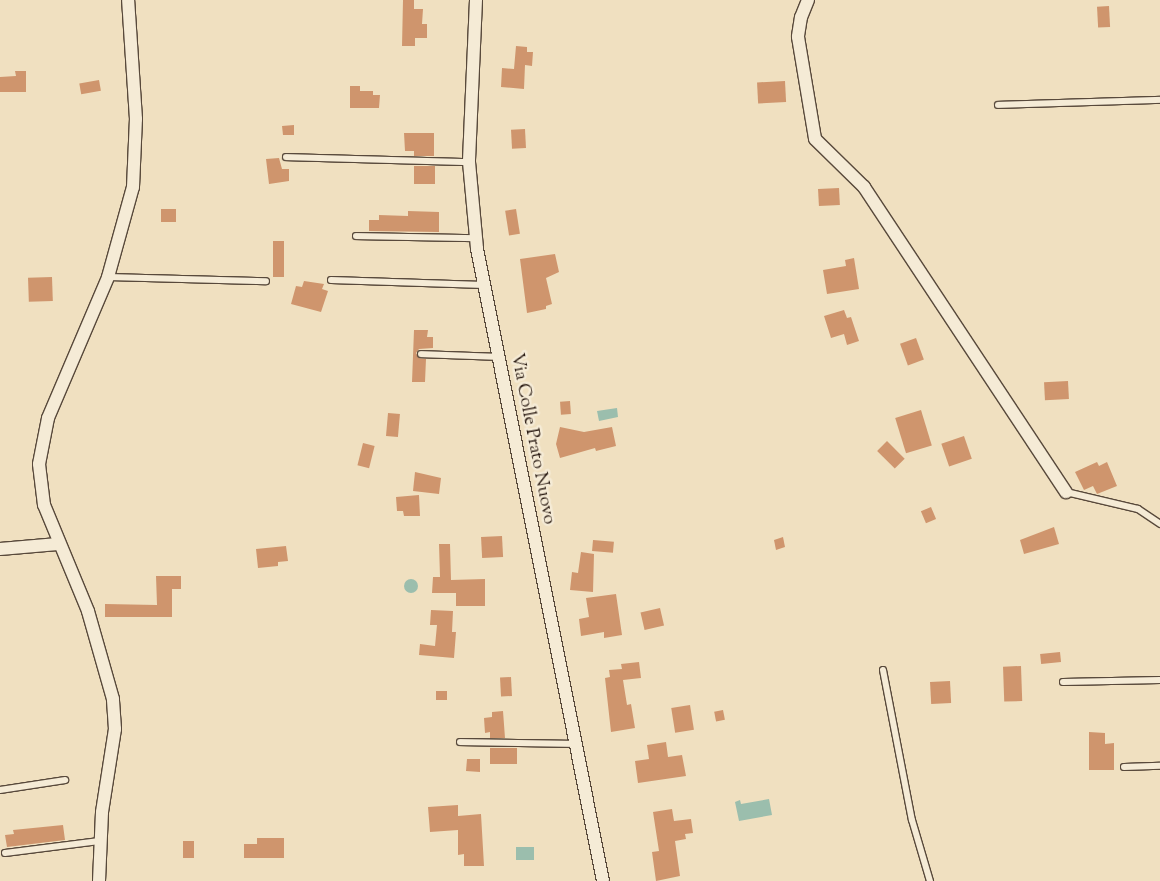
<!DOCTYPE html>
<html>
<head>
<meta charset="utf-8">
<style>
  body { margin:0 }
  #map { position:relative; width:1160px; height:881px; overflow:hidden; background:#f0e0c0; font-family:"Sorts Mill Goudy",serif }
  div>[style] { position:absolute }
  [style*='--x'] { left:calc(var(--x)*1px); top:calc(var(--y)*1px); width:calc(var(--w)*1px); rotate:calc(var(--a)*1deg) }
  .water>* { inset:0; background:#9bbead; transform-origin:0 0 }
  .round { border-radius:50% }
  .building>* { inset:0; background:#cf956d; transform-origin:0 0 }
  .roads { filter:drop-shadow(1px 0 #58493b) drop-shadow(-1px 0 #58493b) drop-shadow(0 1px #58493b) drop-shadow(0 -1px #58493b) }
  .service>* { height:6px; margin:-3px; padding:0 3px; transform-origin:3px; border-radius:3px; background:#f5ebd6 }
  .minor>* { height:12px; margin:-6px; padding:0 6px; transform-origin:6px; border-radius:6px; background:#f5ebd6 }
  span { translate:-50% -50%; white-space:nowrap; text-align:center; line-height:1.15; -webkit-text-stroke:5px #f5ebd6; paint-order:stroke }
  .street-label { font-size:18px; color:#26170f }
</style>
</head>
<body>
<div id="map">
  <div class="water">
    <div style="clip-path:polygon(617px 408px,618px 417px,599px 421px,597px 411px)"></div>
    <div class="round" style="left:404px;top:579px;width:14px;height:14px"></div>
    <div style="clip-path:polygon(769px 799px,772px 815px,739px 821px,735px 802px,740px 800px,741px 804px)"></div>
    <div style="left:516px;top:847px;width:18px;height:13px"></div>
  </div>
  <div class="building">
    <div style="clip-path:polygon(403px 0,414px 0,414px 9px,423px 9px,422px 24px,427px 24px,427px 38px,415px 38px,415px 46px,402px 46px)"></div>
    <div style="left:1109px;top:6px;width:21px;height:12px;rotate:87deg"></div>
    <div style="clip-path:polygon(516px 46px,527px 47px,527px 52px,533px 52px,532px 66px,525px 65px,524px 89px,501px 87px,502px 68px,514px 69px)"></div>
    <div style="clip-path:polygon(15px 71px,26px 71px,26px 92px,0 92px,0 77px,16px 76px)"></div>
    <div style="left:99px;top:80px;width:11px;height:20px;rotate:80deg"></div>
    <div style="left:785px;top:81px;width:21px;height:28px;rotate:87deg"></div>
    <div style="clip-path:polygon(350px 86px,360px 86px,360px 91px,373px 91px,373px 95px,380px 95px,379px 108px,350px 108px)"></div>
    <div style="clip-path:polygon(294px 125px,294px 135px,283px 135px,282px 126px)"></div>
    <div style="left:525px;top:129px;width:19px;height:14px;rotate:87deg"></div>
    <div style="clip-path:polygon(404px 133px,434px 133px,434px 156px,414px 156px,414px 151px,405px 151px)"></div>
    <div style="clip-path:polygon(279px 158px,282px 169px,289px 169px,289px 181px,269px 184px,266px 159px)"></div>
    <div style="left:414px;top:166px;width:21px;height:18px"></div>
    <div style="left:839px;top:188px;width:17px;height:21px;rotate:87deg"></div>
    <div style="left:161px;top:209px;width:15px;height:13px"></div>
    <div style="left:516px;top:209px;width:25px;height:11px;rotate:81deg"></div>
    <div style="clip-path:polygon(408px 211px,439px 212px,439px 232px,369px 231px,369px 220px,379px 220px,379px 215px,408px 216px)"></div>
    <div style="left:273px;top:241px;width:11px;height:36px"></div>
    <div style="clip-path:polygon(555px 254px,559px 272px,546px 278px,552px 304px,546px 306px,546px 309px,527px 313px,520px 259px)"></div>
    <div style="clip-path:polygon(854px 258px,859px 289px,827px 294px,823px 270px,846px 266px,845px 260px)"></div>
    <div style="left:52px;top:277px;width:24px;height:24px;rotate:88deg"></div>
    <div style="clip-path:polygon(304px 281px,324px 284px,322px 289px,328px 291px,321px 312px,291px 304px,296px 286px,302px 287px)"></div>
    <div style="clip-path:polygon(844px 310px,847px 318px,851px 317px,859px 341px,847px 345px,844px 334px,831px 338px,824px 316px)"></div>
    <div style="clip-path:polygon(414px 330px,428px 330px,427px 337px,433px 337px,433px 348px,419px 349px,416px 353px,419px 358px,426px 359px,425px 382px,412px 382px)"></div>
    <div style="left:916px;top:338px;width:23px;height:17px;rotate:70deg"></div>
    <div style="left:1068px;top:381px;width:18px;height:24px;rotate:87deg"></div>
    <div style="left:570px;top:401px;width:13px;height:10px;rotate:86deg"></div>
    <div style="left:921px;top:410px;width:37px;height:27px;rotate:73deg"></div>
    <div style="left:388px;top:413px;width:12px;height:23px;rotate:5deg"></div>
    <div style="clip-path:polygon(560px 427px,584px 432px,612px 427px,616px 446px,596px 451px,595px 448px,560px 458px,556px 444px)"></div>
    <div style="left:964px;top:436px;width:24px;height:24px;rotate:71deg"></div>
    <div style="left:887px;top:441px;width:25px;height:14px;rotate:45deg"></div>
    <div style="left:363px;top:443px;width:12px;height:23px;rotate:14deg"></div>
    <div style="clip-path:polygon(1097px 462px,1099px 466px,1107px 462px,1117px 486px,1097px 494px,1093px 486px,1084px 490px,1075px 472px)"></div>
    <div style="clip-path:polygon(415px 472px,441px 478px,439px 494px,413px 491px)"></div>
    <div style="clip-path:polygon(419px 495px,420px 516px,404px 516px,403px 511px,397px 511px,396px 497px)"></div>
    <div style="left:931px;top:507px;width:13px;height:11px;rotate:67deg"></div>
    <div style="clip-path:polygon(1054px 527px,1059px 544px,1024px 554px,1020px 540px)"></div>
    <div style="left:502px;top:536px;width:21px;height:21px;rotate:87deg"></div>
    <div style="clip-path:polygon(783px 537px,785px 547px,776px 550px,774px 540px)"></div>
    <div style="left:593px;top:540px;width:21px;height:11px;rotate:5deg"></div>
    <div style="clip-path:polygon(439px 544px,450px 544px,451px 580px,485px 579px,485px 606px,456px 606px,456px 593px,432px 593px,433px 577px,440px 577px)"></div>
    <div style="clip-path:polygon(286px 546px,288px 561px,278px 562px,278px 566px,258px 568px,256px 549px)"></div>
    <div style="clip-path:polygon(581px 552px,594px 554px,593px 592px,570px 590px,572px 572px,578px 573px)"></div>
    <div style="clip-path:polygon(156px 576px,181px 576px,181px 589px,172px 589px,172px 617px,105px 617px,105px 604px,157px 605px)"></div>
    <div style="clip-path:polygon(616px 594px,622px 635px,604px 638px,604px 632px,581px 636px,579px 619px,589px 617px,586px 598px)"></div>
    <div style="left:660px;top:608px;width:18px;height:20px;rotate:77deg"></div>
    <div style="clip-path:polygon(431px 610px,453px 611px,452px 632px,456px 632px,454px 658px,419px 655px,420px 644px,435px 646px,437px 625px,430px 625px)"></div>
    <div style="left:1060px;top:652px;width:10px;height:20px;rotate:84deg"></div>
    <div style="clip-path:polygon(639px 662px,641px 678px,623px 680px,627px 705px,631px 704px,635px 728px,611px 732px,605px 678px,610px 677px,609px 670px,622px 669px,621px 664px)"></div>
    <div style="left:1021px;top:666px;width:35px;height:18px;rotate:88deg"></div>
    <div style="left:511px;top:677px;width:19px;height:11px;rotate:87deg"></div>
    <div style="left:950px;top:681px;width:22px;height:20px;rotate:87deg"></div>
    <div style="left:436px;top:691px;width:11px;height:9px"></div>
    <div style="left:690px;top:705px;width:25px;height:19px;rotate:81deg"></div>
    <div style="left:723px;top:710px;width:10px;height:9px;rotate:79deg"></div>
    <div style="clip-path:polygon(503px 711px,505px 738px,490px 738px,490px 732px,485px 733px,484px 718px,492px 717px,492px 712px)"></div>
    <div style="clip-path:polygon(1089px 732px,1105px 733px,1105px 744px,1114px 743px,1114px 770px,1089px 770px)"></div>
    <div style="clip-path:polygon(666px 742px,668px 757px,682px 755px,686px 776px,638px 783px,635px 761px,649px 759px,647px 745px)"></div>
    <div style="left:490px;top:748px;width:27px;height:16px"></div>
    <div style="clip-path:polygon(467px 759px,480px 759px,480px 772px,466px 771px)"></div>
    <div style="clip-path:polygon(458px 805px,458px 816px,481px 814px,484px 866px,464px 866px,464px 854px,458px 855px,458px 830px,430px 832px,428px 807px)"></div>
    <div style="clip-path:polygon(672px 809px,674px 821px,691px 819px,693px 833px,685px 834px,686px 839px,675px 841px,680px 876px,656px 881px,652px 852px,659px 851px,653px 812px)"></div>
    <div style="clip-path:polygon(63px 825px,65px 840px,7px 847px,5px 835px,14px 834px,13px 830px)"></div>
    <div style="clip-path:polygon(257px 838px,284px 838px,284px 858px,244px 858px,244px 844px,257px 844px)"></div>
    <div style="left:183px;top:841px;width:11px;height:17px"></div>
  </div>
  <div class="roads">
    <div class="service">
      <div style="--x:998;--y:105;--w:162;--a:-1.8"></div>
      <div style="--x:286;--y:157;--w:183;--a:1.6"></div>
      <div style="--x:356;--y:236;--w:119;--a:1"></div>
      <div style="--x:108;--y:277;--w:158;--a:1.5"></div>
      <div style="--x:331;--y:280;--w:153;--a:1.9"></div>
      <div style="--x:421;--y:354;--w:77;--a:2.2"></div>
      <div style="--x:1066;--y:492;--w:74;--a:13.3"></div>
      <div style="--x:1138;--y:509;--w:27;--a:34"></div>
      <div style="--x:883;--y:670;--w:153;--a:79.1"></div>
      <div style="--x:912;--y:820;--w:64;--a:73.6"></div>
      <div style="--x:1063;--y:682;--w:97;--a:-1.2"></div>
      <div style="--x:460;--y:742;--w:116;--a:1"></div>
      <div style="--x:1124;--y:767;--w:36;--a:-2"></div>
      <div style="--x:0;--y:790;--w:66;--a:-8.7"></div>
      <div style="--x:5;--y:853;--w:95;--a:-7.3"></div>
    </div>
    <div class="minor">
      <div style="--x:476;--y:0;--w:162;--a:92.5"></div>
      <div style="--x:469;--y:162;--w:87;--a:84.7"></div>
      <div style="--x:477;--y:249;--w:644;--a:78.72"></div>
      <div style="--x:808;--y:0;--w:18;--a:112"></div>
      <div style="--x:801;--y:17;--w:20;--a:99"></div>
      <div style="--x:798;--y:37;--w:103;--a:80.5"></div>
      <div style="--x:815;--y:139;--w:69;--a:44.4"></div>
      <div style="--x:864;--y:187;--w:366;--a:56.5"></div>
      <div style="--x:0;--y:549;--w:58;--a:-4.9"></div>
      <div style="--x:99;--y:881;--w:69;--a:-87.5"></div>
      <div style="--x:102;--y:812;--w:84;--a:-81.1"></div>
      <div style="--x:115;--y:729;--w:30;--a:-94"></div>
      <div style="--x:113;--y:699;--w:91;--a:-105.9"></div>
      <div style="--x:88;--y:611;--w:115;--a:-112.5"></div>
      <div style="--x:44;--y:505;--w:41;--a:-97"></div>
      <div style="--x:39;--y:464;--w:47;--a:-78.9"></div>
      <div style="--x:48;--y:418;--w:153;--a:-66.9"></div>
      <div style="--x:108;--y:277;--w:93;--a:-74.5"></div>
      <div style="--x:133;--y:187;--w:68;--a:-87.5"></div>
      <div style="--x:136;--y:119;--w:119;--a:-93.8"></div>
    </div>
  </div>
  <div class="street-label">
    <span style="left:532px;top:439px;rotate:79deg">Via Colle Prato Nuovo</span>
  </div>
</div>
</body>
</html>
